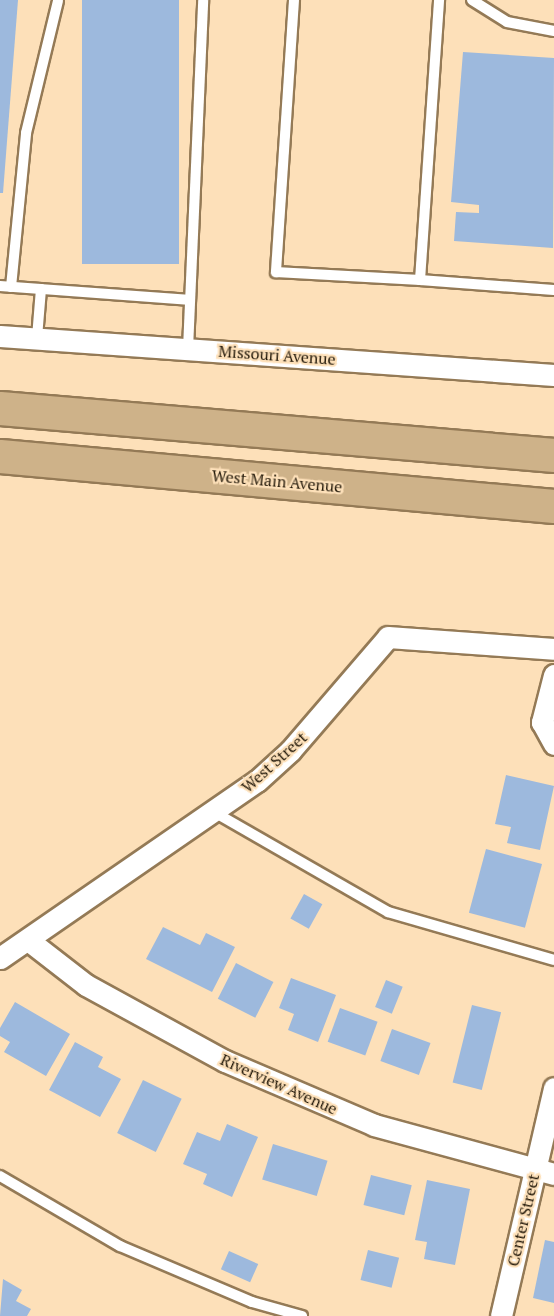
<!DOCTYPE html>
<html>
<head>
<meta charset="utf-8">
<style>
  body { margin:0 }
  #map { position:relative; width:554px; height:1316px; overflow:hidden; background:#fde0b9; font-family:"PT Serif",serif }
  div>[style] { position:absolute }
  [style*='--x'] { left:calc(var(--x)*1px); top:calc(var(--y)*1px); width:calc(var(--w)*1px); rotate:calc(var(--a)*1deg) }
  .building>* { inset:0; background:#9db9dd; transform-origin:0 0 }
  .roads { filter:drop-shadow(2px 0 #947a56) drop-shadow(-2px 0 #947a56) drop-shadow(0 2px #947a56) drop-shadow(0 -2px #947a56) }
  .service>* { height:10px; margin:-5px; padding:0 5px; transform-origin:5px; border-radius:5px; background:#fff }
  .minor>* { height:21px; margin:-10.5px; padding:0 10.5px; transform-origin:10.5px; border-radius:10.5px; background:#fff }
  .primary>* { height:33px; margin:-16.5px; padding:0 16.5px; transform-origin:16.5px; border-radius:16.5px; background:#ceb289 }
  span { translate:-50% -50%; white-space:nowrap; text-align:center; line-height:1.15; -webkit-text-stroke:4.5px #fde0b9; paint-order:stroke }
  .street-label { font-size:16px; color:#221809 }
</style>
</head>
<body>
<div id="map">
  <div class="building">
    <div style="clip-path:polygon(0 0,18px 0,3px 193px,0 193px)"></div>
    <div style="left:82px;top:0;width:97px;height:264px"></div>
    <div style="clip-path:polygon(463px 52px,554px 58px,553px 248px,454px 241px,456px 212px,479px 213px,479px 205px,451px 202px)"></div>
    <div style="clip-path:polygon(506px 775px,554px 786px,540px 850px,507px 843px,511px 827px,495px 824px)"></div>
    <div style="left:486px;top:849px;width:58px;height:66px;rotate:15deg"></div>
    <div style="left:304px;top:894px;width:21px;height:28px;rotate:29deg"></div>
    <div style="clip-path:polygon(163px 927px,200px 945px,206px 933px,235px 947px,212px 992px,146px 959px)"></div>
    <div style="left:236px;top:963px;width:42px;height:40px;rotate:27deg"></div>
    <div style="clip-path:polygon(291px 978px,336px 995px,318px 1042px,288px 1030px,294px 1014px,279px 1008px)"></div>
    <div style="left:386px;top:980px;width:18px;height:29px;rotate:22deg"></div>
    <div style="clip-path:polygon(15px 1002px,70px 1034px,46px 1076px,4px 1052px,10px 1042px,0 1036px,0 1028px)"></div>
    <div style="left:472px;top:1005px;width:30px;height:80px;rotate:14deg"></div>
    <div style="left:340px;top:1008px;width:40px;height:36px;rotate:20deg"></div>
    <div style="left:392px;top:1029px;width:41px;height:34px;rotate:20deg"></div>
    <div style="clip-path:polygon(75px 1042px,103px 1057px,98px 1067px,121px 1079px,100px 1117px,49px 1090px)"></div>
    <div style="left:143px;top:1080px;width:43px;height:59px;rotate:26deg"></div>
    <div style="clip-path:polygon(227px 1124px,258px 1137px,232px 1197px,203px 1184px,207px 1174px,183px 1164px,197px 1132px,220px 1141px)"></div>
    <div style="left:273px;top:1144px;width:57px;height:37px;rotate:17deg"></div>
    <div style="left:371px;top:1175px;width:42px;height:31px;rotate:14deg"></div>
    <div style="clip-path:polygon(427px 1180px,470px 1189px,455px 1265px,424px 1259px,427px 1242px,415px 1240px)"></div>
    <div style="clip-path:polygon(545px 1240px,554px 1242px,554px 1303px,533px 1298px)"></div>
    <div style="left:368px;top:1250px;width:32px;height:31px;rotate:14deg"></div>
    <div style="left:229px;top:1251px;width:32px;height:20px;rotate:24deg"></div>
    <div style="clip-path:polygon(3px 1279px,22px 1290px,16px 1301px,31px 1309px,27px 1316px,0 1316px)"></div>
  </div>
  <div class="roads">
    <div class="service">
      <div style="--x:294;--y:0;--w:273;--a:93.8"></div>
      <div style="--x:276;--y:272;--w:144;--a:3.2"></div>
      <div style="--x:420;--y:280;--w:281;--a:-86.1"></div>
      <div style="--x:472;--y:0;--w:41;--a:32.2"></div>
      <div style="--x:507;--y:22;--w:48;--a:10.8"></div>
      <div style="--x:420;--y:280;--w:134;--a:4.3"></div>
      <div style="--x:0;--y:286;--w:41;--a:4.2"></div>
      <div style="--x:41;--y:289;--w:49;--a:94.7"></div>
      <div style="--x:11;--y:287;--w:155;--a:-84.4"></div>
      <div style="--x:26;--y:133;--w:136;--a:-76.4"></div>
      <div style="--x:41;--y:289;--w:149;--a:4.2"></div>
      <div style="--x:188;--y:349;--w:349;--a:-87.5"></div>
      <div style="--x:214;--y:812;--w:201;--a:29.9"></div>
      <div style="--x:388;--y:912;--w:173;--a:16.1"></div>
      <div style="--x:0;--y:1176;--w:139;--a:30.3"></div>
      <div style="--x:120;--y:1246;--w:143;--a:23"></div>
      <div style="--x:252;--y:1302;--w:52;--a:15.6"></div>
    </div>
    <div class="minor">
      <div style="--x:0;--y:336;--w:555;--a:4.03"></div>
      <div style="--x:554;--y:675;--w:49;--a:104.3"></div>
      <div style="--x:542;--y:722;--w:25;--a:61"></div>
      <div style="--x:28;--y:940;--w:73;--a:37.8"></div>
      <div style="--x:86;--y:985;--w:158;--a:28.7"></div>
      <div style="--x:225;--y:1061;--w:162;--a:23.2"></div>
      <div style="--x:374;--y:1125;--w:187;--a:15.2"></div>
      <div style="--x:0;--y:958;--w:312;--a:-34.6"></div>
      <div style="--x:257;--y:781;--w:45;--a:-42.3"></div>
      <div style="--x:290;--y:751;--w:150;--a:-49.3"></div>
      <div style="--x:388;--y:637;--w:166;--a:4.1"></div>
      <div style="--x:501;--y:1316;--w:234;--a:-76.9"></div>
    </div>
    <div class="primary">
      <div style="--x:0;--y:408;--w:556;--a:4.85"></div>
      <div style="--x:0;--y:456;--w:556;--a:5.16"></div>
    </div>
  </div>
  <div class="street-label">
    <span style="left:277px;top:355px;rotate:4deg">Missouri Avenue</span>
    <span style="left:277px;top:481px;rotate:5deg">West Main Avenue</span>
    <span style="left:274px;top:762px;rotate:-42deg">West Street</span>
    <span style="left:279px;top:1084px;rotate:24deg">Riverview Avenue</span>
    <span style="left:523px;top:1220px;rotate:-77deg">Center Street</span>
  </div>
</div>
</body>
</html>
